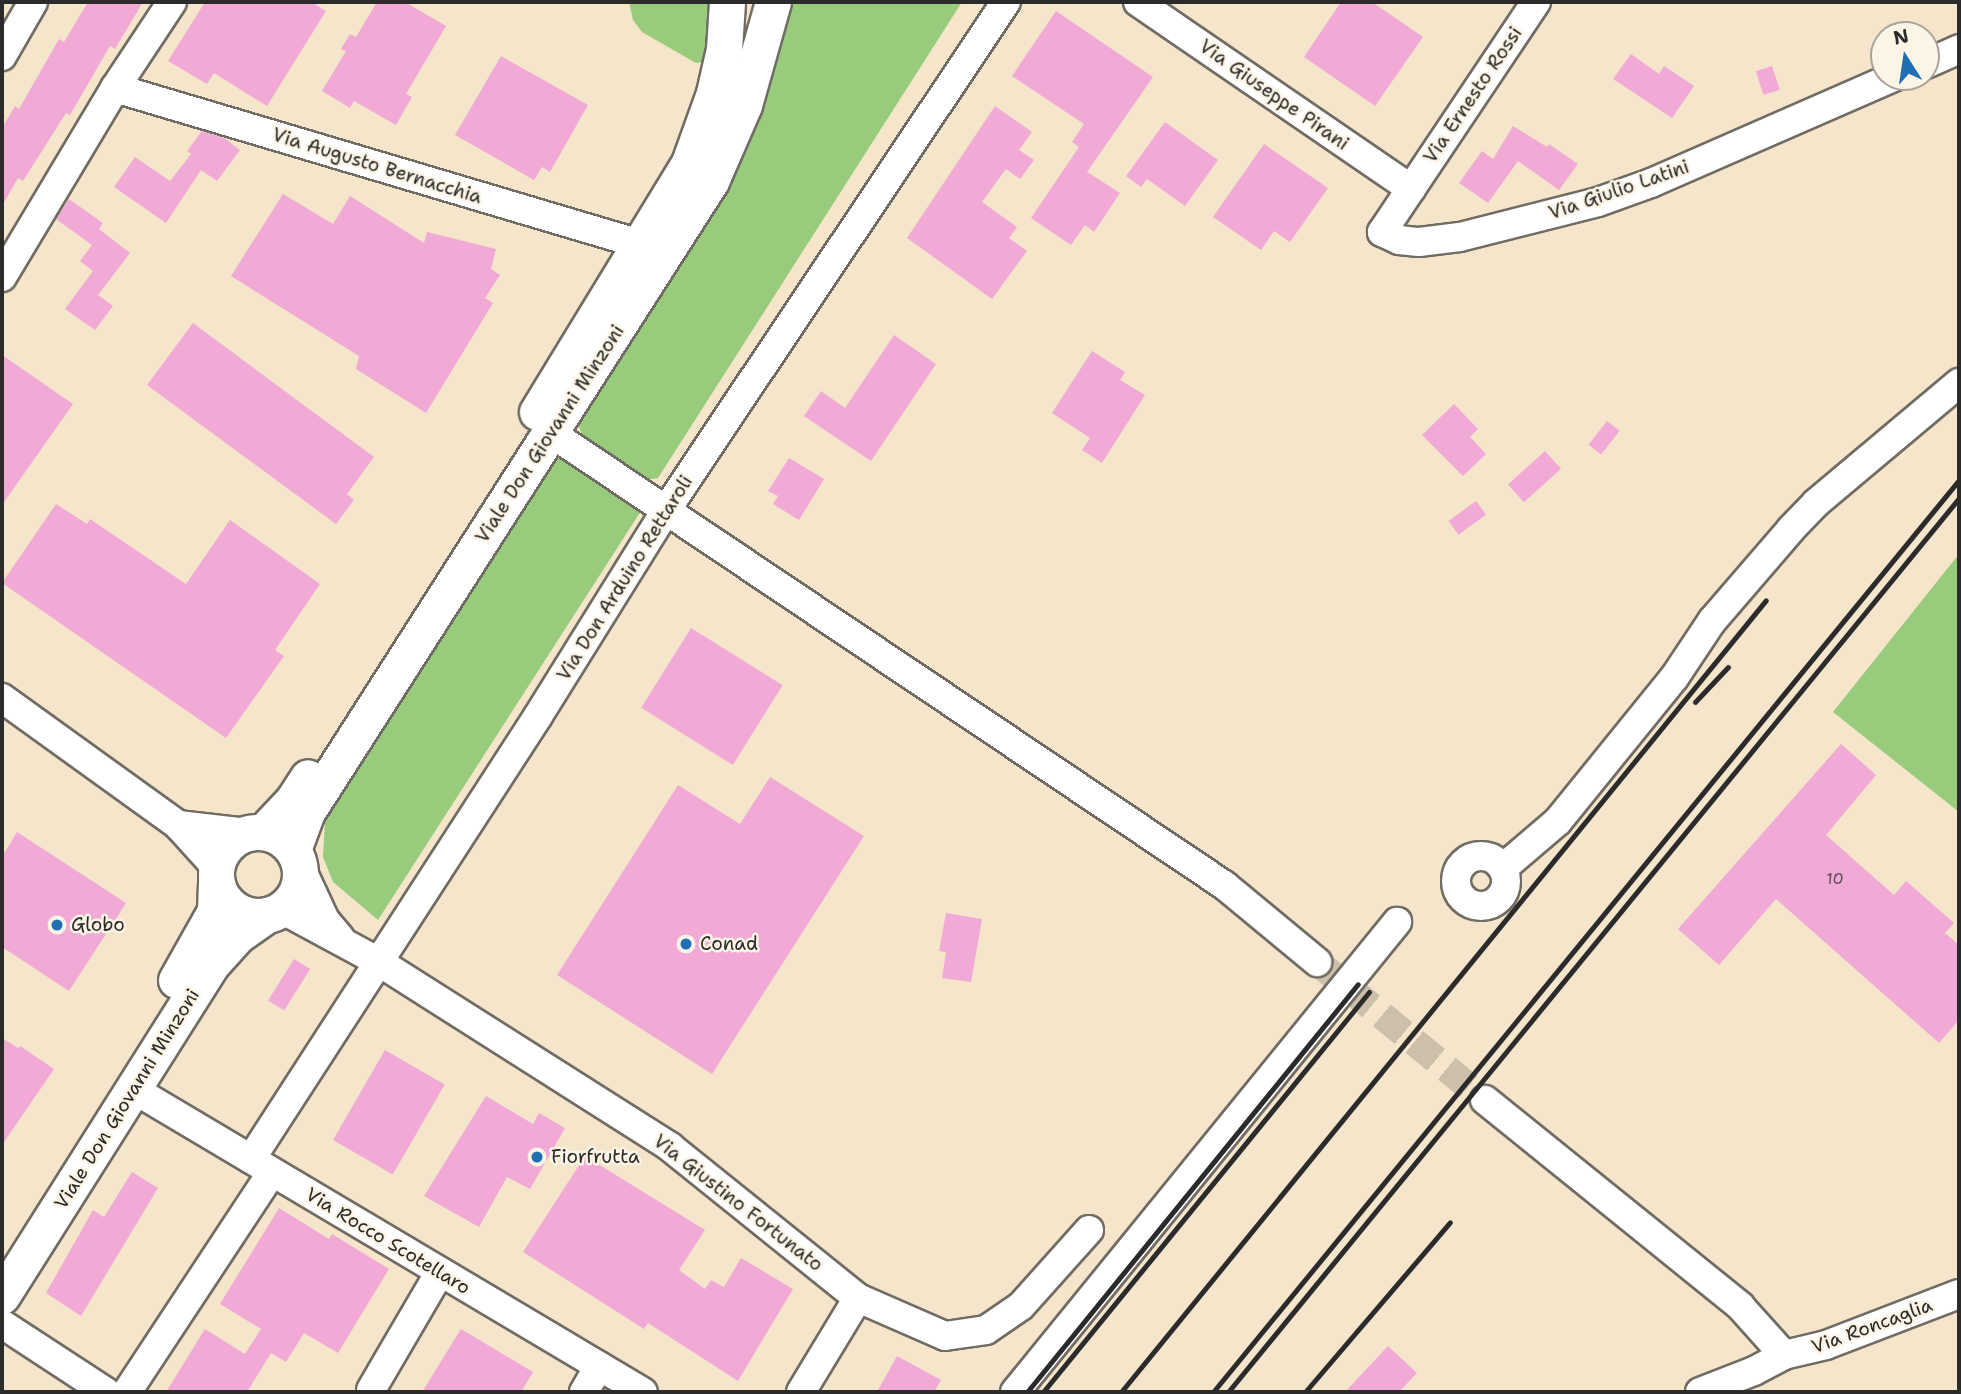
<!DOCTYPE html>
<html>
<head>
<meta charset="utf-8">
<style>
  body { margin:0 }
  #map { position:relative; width:1961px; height:1394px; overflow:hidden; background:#f4e5cb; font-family:"Shantell Sans",sans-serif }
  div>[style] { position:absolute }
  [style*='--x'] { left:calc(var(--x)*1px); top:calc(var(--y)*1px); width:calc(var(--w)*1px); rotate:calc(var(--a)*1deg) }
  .green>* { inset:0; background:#98cb7b }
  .building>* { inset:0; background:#f1aad6; transform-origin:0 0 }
  .minor-tunnel>* { height:28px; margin-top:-14px; transform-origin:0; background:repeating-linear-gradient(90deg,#ccc0ab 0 28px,transparent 0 42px) }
  .roads { filter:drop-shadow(2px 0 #716c63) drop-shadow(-2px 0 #716c63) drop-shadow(0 2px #716c63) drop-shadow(0 -2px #716c63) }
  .minor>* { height:28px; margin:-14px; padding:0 14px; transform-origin:14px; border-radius:14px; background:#fff }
  .minor>.ring { margin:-14px; padding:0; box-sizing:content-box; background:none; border:28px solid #fff; border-radius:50% }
  .major>* { height:35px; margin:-17.5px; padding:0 17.5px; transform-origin:17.5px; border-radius:17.5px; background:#fff }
  .major>.ring { margin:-17.5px; padding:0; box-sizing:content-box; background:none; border:35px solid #fff; border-radius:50% }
  .rail>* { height:5px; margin:-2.5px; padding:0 2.5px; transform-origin:2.5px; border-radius:2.5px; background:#2b2b2b }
  .dots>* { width:19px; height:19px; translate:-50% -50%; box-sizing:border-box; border:4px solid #fcf5e5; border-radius:50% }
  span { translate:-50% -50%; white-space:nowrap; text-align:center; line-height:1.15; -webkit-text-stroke:5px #fcf5e5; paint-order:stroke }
  .number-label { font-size:16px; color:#5c4b56 }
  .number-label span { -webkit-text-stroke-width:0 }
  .street-label { font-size:19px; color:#2b2b2b }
  .poi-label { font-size:19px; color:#2b2b2b }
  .left { translate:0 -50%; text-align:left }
  .frame { position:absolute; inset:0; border:4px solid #2b2b2b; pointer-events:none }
  .north { position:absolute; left:1870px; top:21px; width:70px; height:70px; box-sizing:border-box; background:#fcf5e5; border:2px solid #a8a49b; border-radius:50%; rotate:348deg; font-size:19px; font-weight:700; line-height:28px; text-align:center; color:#2b2b2b }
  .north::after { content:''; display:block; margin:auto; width:24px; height:32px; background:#1f6fb2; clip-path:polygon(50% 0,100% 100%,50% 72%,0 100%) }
</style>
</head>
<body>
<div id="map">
  <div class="green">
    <div style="clip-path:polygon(629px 2px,722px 2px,708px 61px,696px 63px,642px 32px,633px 20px)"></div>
    <div style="clip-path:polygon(789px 2px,962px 2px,658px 478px,645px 480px,583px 439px,577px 420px,732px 174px,767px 93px)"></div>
    <div style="clip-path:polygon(562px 457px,641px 511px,378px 920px,333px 882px,323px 857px,325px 821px,551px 462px)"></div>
    <div style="clip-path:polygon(1959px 554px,1959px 812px,1833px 712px)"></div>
  </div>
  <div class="building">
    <div style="clip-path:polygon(88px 2px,143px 2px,115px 49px,110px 46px,70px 115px,66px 113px,23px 181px,18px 178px,2px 206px,2px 128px,15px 106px,19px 109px,59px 39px,64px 42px)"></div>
    <div style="clip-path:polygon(205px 2px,311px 2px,326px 11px,267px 106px,214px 73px,207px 84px,168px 61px)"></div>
    <div style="clip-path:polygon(377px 2px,405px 2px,446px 26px,406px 94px,412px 97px,396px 125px,354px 101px,350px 108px,322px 91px,346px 51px,341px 49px,350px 34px,356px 37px)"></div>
    <div style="clip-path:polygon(1341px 2px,1372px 2px,1423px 37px,1375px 106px,1304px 57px)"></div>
    <div style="clip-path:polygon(1056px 11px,1153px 77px,1087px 172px,1120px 193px,1094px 232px,1085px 225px,1071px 245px,1031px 218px,1079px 147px,1072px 142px,1084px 124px,1012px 76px)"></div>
    <div style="clip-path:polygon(1631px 54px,1659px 74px,1664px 66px,1694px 86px,1672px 118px,1613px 79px)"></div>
    <div style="clip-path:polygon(501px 56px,588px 105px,550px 172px,542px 167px,534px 180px,455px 135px)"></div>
    <div style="left:1772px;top:66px;width:25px;height:17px;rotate:72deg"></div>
    <div style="clip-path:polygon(995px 106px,1032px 132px,1019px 150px,1034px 160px,1020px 179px,1006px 169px,982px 202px,1017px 227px,1009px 238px,1027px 251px,992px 299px,907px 238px)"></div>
    <div style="clip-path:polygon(1165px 122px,1218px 160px,1185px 206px,1147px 179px,1141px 187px,1126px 176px)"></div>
    <div style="clip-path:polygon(1513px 126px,1547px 147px,1549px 144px,1578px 164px,1559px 190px,1518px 161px,1488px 203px,1459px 183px,1482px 151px,1493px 159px)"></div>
    <div style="clip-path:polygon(202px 131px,224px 138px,240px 150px,217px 181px,201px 170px,166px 223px,114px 187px,135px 157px,170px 181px,191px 154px,187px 151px)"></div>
    <div style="clip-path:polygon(1264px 144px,1328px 188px,1290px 242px,1274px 231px,1261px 250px,1213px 217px)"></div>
    <div style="clip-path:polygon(283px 194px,333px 224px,350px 196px,424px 243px,427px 232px,496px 249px,491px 269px,500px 275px,485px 298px,493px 303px,426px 413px,356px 369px,359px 356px,231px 276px)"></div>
    <div style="clip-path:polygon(69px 199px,103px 223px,99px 229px,130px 253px,98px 295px,113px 306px,95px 330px,65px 309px,93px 271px,80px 261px,92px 245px,56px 219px)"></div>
    <div style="clip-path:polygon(193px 323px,374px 457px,347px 494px,354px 500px,336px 524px,147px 385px)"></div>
    <div style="clip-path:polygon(894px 335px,936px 364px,871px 461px,804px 416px,821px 391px,845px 408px)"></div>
    <div style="clip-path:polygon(1092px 351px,1125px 372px,1120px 380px,1145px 395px,1102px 463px,1082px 450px,1090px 438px,1052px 413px)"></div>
    <div style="clip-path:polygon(2px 355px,73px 404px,2px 505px)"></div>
    <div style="clip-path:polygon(1454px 404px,1478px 429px,1470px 437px,1486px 454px,1463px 476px,1422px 435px)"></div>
    <div style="left:1607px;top:421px;width:16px;height:30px;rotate:38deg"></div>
    <div style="left:1545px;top:451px;width:24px;height:50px;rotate:48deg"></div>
    <div style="clip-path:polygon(789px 458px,824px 479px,799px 520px,773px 504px,778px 496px,768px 491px)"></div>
    <div style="left:1476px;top:501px;width:17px;height:34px;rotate:54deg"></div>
    <div style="clip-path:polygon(56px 504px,87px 524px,90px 519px,186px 584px,230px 520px,320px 584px,275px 650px,284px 656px,226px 738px,2px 583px)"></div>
    <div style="left:691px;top:628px;width:108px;height:94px;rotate:32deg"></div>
    <div style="clip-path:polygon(1841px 744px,1876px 775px,1826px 835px,1894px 895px,1906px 881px,1954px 923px,1945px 933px,1959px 945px,1959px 1020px,1939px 1043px,1776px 899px,1719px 965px,1678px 929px)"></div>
    <div style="clip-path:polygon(770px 777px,864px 836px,712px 1074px,557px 975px,678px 785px,740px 824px)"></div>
    <div style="clip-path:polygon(17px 832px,126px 903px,69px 991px,2px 947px,2px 857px)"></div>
    <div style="clip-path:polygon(946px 913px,982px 919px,971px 982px,942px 978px,946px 952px,939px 951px)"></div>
    <div style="left:294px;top:959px;width:19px;height:49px;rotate:32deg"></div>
    <div style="clip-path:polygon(2px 1038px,18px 1048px,20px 1046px,54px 1069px,2px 1145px)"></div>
    <div style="left:385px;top:1050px;width:69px;height:104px;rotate:30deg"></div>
    <div style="clip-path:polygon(486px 1096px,533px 1124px,539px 1113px,565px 1128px,530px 1189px,507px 1177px,479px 1227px,424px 1196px)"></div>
    <div style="clip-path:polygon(585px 1156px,705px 1230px,679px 1270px,705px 1289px,711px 1280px,724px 1287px,741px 1258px,793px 1289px,738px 1381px,648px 1323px,644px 1329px,523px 1252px)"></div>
    <div style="clip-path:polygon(132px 1172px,158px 1188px,81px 1316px,46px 1293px,93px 1210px,104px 1217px)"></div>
    <div style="clip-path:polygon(279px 1208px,329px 1239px,332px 1234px,389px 1269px,338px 1353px,304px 1333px,286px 1362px,271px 1353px,247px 1392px,166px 1392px,205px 1329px,245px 1354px,261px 1329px,220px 1304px)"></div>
    <div style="clip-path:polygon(461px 1329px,533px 1372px,521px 1392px,422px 1392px)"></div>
    <div style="clip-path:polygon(1388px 1346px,1417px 1373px,1399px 1392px,1345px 1392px)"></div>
    <div style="clip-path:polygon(897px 1356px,941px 1380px,934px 1392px,877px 1392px)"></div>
  </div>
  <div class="minor-tunnel">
    <div style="--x:1317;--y:962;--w:217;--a:39.4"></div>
  </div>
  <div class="roads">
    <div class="minor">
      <div style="--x:1138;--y:2;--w:331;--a:34.4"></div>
      <div style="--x:1536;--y:2;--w:277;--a:123.8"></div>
      <div style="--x:1382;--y:232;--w:19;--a:25"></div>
      <div style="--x:1399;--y:240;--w:20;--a:6"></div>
      <div style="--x:1419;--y:242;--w:41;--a:-7"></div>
      <div style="--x:1460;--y:237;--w:142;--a:-14.2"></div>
      <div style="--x:1598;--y:202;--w:56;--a:-19.7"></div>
      <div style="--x:1651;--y:183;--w:265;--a:-23.6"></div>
      <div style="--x:2;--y:56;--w:62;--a:-60.1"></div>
      <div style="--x:1926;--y:64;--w:36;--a:-24"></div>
      <div style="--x:115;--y:88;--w:548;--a:16.55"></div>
      <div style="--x:2;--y:277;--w:220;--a:-59.1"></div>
      <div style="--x:115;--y:88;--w:103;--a:-56.5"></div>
      <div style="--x:551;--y:433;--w:811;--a:33.89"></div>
      <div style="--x:1224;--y:885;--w:121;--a:39.6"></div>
      <div style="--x:2;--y:698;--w:217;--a:35.8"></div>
      <div style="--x:178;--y:825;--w:57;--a:47.9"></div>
      <div style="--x:178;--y:825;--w:70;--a:6.5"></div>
      <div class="ring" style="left:1456px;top:856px;width:22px;height:22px"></div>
      <div style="--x:300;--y:866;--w:60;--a:65.2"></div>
      <div style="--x:325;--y:920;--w:23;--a:50"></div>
      <div style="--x:1503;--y:868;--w:72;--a:-40.5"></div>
      <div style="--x:1558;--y:821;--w:184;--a:-51"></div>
      <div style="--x:1674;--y:678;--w:69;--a:-56.3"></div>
      <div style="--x:1712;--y:621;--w:121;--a:-49.3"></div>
      <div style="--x:1791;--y:529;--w:36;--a:-46"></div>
      <div style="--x:1816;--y:503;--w:187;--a:-40"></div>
      <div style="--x:281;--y:909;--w:111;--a:28.4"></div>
      <div style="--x:379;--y:962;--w:345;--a:32.4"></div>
      <div style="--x:670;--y:1147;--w:241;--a:38.8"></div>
      <div style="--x:858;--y:1298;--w:95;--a:23.6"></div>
      <div style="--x:945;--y:1336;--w:41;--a:-8.3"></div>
      <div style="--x:986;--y:1330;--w:42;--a:-34.4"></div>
      <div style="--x:1021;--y:1306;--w:102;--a:-48.2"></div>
      <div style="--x:133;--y:1089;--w:593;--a:30.72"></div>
      <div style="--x:1485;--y:1100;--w:328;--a:38.9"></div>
      <div style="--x:1740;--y:1306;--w:66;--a:48.1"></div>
      <div style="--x:251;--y:1159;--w:528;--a:-57.06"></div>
      <div style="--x:538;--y:716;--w:243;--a:-58.1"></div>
      <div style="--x:666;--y:510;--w:611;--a:-56.21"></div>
      <div style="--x:2;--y:1324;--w:124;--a:33.2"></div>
      <div style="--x:371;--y:1390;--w:137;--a:-59.7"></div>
      <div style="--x:127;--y:1392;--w:263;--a:-56.6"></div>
      <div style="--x:584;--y:1392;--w:30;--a:-60"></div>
      <div style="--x:801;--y:1392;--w:110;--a:-58.8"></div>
      <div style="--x:1015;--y:1392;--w:606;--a:-50.9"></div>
      <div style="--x:1700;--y:1392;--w:58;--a:-21.3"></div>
      <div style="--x:1754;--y:1371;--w:34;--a:-28"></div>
      <div style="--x:1784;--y:1355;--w:43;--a:-13.4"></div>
      <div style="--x:1826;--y:1345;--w:142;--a:-21"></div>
    </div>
    <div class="major">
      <div style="--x:537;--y:412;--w:292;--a:-58.6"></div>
      <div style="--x:689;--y:163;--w:74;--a:-70.3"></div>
      <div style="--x:714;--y:93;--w:45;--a:-77.2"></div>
      <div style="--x:724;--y:49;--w:47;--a:-86.3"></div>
      <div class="ring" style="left:216px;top:832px;width:49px;height:49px"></div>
      <div style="--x:263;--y:832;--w:44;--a:-46.8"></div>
      <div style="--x:293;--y:800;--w:27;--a:-57"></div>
      <div style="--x:293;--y:850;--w:40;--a:-69.8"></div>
      <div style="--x:307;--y:812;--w:749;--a:-57.37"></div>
      <div style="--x:711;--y:181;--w:83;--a:-66.5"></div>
      <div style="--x:744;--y:105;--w:107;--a:-74.3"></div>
      <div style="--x:176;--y:980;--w:79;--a:-60.5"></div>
      <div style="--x:215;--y:911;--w:29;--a:-88"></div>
      <div style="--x:2;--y:1296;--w:391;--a:-57.7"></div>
      <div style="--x:211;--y:965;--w:39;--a:-48"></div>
      <div style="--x:237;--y:936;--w:37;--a:-35"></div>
    </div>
  </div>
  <div class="rail">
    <div style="--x:1695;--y:702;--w:48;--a:-46.7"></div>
    <div style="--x:1027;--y:1392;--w:525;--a:-50.95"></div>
    <div style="--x:1043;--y:1392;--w:516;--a:-50.82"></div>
    <div style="--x:1121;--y:1392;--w:1021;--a:-50.84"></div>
    <div style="--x:1213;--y:1392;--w:1178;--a:-50.72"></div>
    <div style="--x:1228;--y:1392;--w:1155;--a:-50.73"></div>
    <div style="--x:1305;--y:1392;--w:223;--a:-49.5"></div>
  </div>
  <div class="dots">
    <div style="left:57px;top:925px;background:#1f6fb2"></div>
    <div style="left:686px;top:944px;background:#1f6fb2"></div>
    <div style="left:537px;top:1157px;background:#1f6fb2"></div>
  </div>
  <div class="number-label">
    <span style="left:1835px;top:879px">10</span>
  </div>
  <div class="street-label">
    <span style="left:1274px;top:95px;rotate:35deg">Via Giuseppe Pirani</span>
    <span style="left:1473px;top:95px;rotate:-56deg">Via Ernesto Rossi</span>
    <span style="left:377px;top:166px;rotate:17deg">Via Augusto Bernacchia</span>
    <span style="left:1619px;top:190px;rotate:-19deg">Via Giulio Latini</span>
    <span style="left:550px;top:434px;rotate:-57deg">Viale Don Giovanni Minzoni</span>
    <span style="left:625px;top:578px;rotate:-58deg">Via Don Arduino Rettaroli</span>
    <span style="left:127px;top:1099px;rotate:-58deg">Viale Don Giovanni Minzoni</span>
    <span style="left:738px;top:1203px;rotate:38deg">Via Giustino Fortunato</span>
    <span style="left:388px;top:1241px;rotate:31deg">Via Rocco Scotellaro</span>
    <span style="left:1872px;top:1326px;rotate:-20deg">Via Roncaglia</span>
  </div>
  <div class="poi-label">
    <span class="left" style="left:71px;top:925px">Globo</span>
    <span class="left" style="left:700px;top:944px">Conad</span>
    <span class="left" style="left:551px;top:1157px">Fiorfrutta</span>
  </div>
  <div class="frame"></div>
  <div class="north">N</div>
</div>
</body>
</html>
